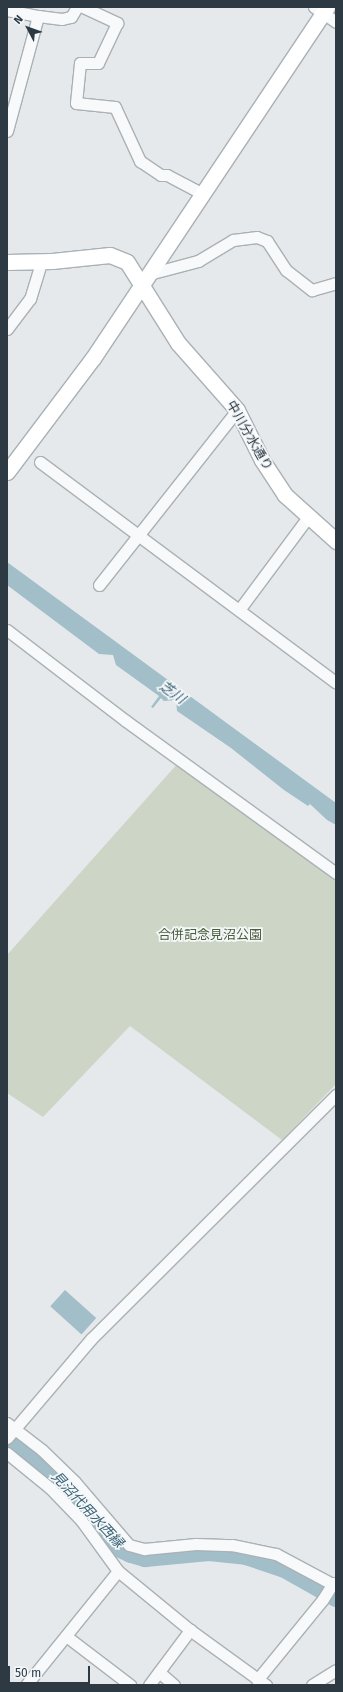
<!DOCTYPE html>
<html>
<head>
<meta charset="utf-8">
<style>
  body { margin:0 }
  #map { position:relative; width:343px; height:1692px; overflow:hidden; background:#e5e9eb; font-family:"Fira Sans","Noto Sans JP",sans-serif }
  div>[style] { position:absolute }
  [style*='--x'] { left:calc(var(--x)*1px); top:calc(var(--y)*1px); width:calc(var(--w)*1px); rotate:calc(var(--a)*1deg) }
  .green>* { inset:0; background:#cdd5c6 }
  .water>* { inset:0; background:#a2bec8; transform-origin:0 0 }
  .river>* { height:20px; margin:-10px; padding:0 10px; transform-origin:10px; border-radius:10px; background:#a2bec8 }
  .roads { filter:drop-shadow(1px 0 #aab1b5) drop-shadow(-1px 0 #aab1b5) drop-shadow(0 1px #aab1b5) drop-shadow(0 -1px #aab1b5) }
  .street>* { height:11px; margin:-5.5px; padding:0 5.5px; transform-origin:5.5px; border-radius:5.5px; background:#f7f9fa }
  .secondary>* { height:15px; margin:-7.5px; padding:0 7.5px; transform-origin:7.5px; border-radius:7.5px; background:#fff }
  span { translate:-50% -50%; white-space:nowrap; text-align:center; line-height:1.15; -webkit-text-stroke:3.5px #f4f7f9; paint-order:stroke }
  .street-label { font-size:13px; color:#2d3a43 }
  .park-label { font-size:13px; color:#4a5e3b }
  .water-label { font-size:14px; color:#396274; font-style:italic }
  .frame { position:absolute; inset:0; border:8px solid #2d3a43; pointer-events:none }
  .north { position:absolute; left:8px; top:8px; width:40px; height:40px; -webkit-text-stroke:3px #f4f7f9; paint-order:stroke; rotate:311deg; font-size:11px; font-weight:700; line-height:16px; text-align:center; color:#2d3a43 }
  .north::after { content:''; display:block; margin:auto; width:14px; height:18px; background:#2d3a43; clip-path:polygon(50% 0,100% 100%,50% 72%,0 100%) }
  .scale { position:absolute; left:8px; top:1666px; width:82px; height:18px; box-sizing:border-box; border:2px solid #2d3a43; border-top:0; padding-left:5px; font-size:12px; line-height:14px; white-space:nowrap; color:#2d3a43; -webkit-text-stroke:3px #f4f7f9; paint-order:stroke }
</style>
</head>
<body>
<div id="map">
  <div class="green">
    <div style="clip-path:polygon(179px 762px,336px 878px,336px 1084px,282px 1140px,130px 1026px,43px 1117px,7px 1093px,7px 955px)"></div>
  </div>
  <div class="water">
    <div style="clip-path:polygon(7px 562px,336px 803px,336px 825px,327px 820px,310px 804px,308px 806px,284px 790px,231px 748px,177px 711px,176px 700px,164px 701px,161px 698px,153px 708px,151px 707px,159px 696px,116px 665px,113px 655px,99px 654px,7px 585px)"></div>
    <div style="left:65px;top:1290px;width:42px;height:22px;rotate:42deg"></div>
  </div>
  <div class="river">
    <div style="--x:7;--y:1435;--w:73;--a:38.3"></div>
    <div style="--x:64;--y:1480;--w:87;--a:50.6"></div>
    <div style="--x:119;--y:1547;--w:13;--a:27"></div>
    <div style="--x:131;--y:1553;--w:15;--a:16"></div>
    <div style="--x:145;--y:1557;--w:64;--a:-5.4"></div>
    <div style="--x:209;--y:1551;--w:37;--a:6"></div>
    <div style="--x:246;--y:1555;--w:41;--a:18.4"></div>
    <div style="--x:285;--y:1568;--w:59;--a:29.6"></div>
  </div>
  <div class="roads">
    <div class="street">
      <div style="--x:83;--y:7;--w:38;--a:25"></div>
      <div style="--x:117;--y:23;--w:44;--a:115.4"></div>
      <div style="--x:98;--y:63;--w:18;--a:180"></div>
      <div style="--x:80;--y:63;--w:40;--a:95.7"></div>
      <div style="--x:76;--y:103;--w:39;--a:6"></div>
      <div style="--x:115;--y:107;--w:60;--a:65.2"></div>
      <div style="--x:140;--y:161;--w:25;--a:34"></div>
      <div style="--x:161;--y:175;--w:6;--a:0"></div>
      <div style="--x:167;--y:175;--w:41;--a:27.8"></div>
      <div style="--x:314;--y:7;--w:27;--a:34"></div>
      <div style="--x:7;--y:10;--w:32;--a:11"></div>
      <div style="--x:38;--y:16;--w:119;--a:105.1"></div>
      <div style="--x:38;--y:16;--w:24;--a:7"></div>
      <div style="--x:62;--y:19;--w:9;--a:-13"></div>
      <div style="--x:71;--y:17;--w:12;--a:-59"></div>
      <div style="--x:149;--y:274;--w:51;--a:-14.9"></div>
      <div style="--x:198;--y:261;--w:41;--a:-31"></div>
      <div style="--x:233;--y:240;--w:24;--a:-7"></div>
      <div style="--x:257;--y:237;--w:11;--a:22"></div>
      <div style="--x:267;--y:241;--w:35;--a:57"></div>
      <div style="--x:286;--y:270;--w:33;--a:38"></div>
      <div style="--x:312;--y:290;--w:25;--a:-16"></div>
      <div style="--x:7;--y:329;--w:38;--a:-53"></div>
      <div style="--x:30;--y:299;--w:39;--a:-73"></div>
      <div style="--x:40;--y:462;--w:369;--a:36.7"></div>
      <div style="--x:99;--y:585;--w:223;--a:-51.7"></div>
      <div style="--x:239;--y:610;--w:116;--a:-53.4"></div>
      <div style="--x:7;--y:630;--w:150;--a:37.4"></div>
      <div style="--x:126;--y:721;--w:259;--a:35.9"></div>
      <div style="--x:7;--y:1423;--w:44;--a:37.6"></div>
      <div style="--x:42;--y:1450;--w:46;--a:44.1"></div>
      <div style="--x:75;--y:1482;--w:83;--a:49.4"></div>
      <div style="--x:129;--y:1545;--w:16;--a:15"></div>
      <div style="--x:144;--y:1549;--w:52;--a:-5.5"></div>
      <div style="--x:196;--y:1544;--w:36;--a:2"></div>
      <div style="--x:232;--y:1545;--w:45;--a:11.6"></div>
      <div style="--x:276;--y:1554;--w:68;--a:28.1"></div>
      <div style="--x:7;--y:1438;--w:130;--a:-49.7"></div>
      <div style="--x:91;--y:1339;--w:346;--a:-44.9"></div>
      <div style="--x:7;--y:1453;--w:55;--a:39.1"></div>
      <div style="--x:50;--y:1488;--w:45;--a:45.9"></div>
      <div style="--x:81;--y:1520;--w:63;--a:54"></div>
      <div style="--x:118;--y:1571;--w:93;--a:39.3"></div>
      <div style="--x:190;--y:1630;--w:94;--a:35.9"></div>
      <div style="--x:66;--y:1636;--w:81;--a:37.4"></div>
      <div style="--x:159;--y:1672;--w:20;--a:41"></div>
      <div style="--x:257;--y:1680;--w:104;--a:-50.8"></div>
      <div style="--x:323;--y:1599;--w:19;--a:-58"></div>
      <div style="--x:26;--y:1685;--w:146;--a:-51.1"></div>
      <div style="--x:149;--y:1685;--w:69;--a:-53.3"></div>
      <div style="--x:312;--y:1685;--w:28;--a:-32"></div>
    </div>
    <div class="secondary">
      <div style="--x:7;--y:262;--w:45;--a:-1.3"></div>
      <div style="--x:52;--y:261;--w:58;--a:-5.9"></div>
      <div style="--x:110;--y:255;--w:18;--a:22"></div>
      <div style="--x:127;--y:262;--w:96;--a:57.8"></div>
      <div style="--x:178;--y:343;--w:89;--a:48.6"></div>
      <div style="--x:237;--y:410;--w:56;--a:63.4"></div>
      <div style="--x:262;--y:460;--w:42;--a:56.7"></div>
      <div style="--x:285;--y:495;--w:69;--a:42"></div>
      <div style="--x:7;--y:472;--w:143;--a:-53"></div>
      <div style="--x:93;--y:358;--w:422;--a:-56.3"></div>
    </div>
  </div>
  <div class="street-label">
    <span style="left:249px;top:436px;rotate:60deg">中川分水通り</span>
  </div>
  <div class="park-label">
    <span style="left:210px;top:935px">合併記念見沼公園</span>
  </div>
  <div class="water-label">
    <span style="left:172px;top:693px;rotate:36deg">芝川</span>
    <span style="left:87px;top:1510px;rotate:47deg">見沼代用水西縁</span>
  </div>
  <div class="frame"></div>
  <div class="north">N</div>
  <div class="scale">50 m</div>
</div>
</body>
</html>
